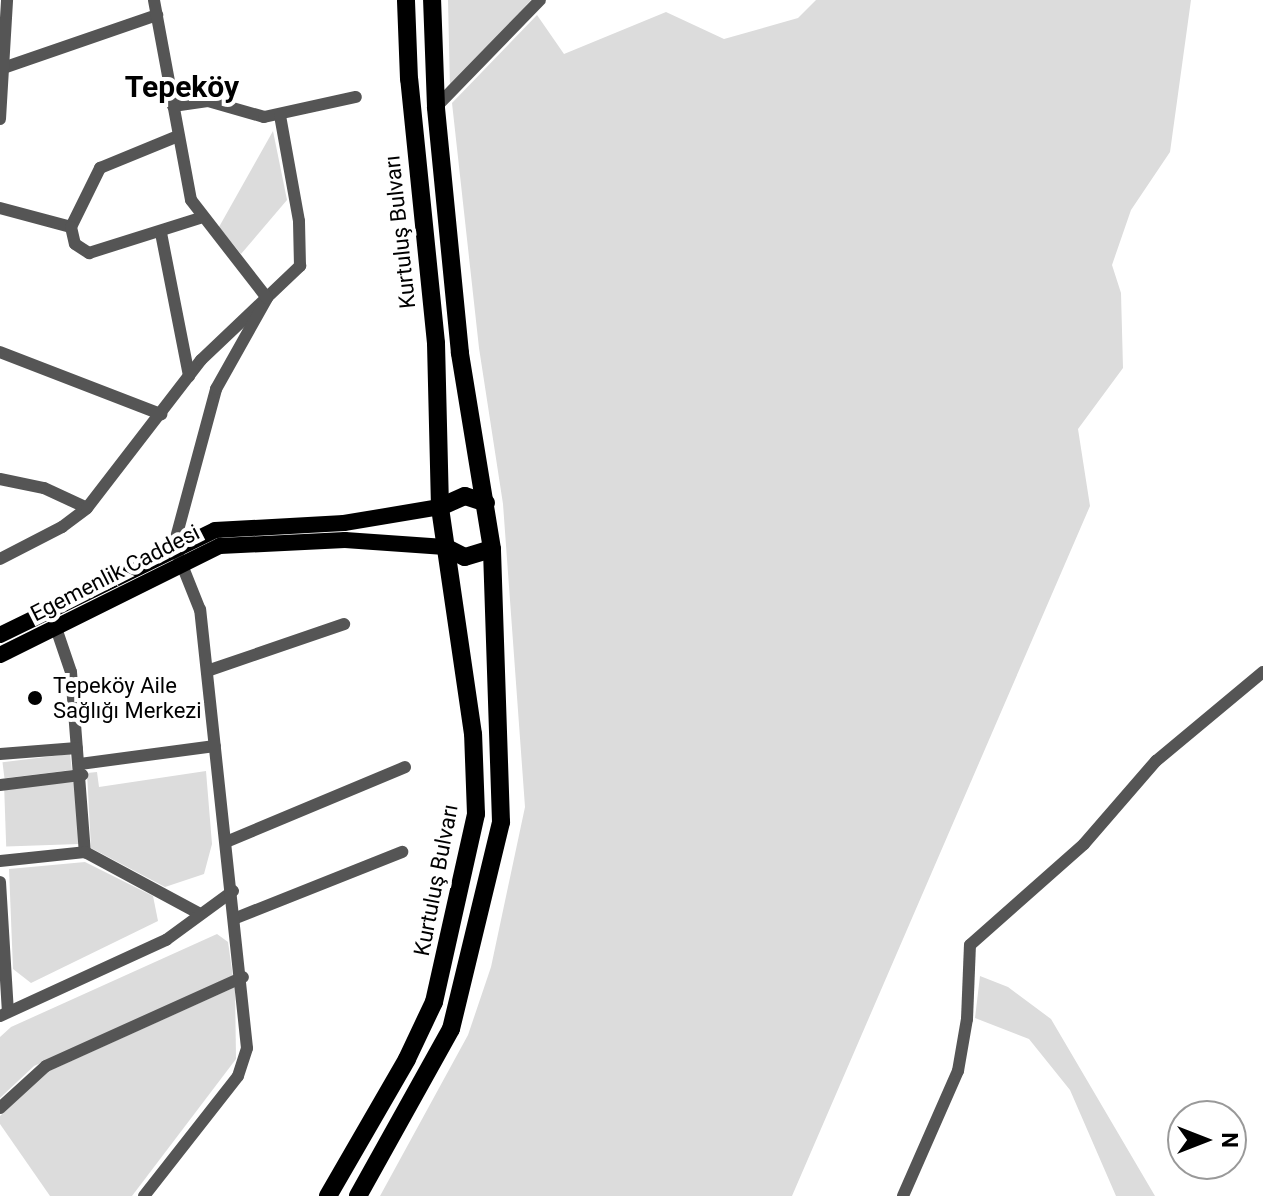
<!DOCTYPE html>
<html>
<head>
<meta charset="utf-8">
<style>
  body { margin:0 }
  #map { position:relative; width:1263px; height:1196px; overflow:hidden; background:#fff; font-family:Roboto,sans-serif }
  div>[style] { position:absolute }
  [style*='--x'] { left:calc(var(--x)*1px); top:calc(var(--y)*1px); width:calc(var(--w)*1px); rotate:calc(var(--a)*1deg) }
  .green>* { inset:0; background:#dcdcdc; transform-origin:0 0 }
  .minor>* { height:12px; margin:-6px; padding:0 6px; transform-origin:6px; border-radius:6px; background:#555 }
  .major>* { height:16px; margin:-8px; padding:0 8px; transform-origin:8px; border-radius:8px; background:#000 }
  .highway>* { height:18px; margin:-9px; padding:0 9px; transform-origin:9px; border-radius:9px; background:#000 }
  .dots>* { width:22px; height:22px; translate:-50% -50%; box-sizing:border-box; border:4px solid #fff; border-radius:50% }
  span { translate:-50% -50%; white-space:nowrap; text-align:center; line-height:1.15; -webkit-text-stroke:8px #fff; paint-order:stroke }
  .street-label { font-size:22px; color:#000 }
  .poi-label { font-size:22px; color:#000 }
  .left { translate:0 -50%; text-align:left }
  .district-label { font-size:30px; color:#000; font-weight:700 }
  .north { position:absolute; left:1167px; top:1100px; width:80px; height:80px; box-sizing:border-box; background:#fff; border:2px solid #999; border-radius:50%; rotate:90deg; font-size:22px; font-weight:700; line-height:32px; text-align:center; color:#000 }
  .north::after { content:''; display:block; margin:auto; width:28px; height:36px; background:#000; clip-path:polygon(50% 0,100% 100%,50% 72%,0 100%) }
</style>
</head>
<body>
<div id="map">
  <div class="green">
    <div style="clip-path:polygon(448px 0,531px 0,450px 88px)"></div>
    <div style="clip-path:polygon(816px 0,1191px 0,1170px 152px,1131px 210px,1112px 265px,1121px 293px,1123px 368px,1078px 429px,1090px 506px,792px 1196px,380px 1196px,468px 1035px,491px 967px,525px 807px,503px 504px,479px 348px,452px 103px,537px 15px,564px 54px,666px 12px,724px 39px,798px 18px)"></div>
    <div style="clip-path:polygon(273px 131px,287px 200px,241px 254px,219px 227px)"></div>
    <div style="left:70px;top:754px;width:16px;height:68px;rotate:83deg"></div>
    <div style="clip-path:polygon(206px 771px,212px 844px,204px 874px,165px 887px,91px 848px,87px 773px,97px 772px,99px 787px)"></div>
    <div style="left:77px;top:782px;width:62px;height:73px;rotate:88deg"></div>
    <div style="clip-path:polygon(85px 862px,153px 896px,158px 921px,31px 983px,13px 969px,9px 869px)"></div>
    <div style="clip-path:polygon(217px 934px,228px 942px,233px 977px,34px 1066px,0 1098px,0 1037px,11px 1027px)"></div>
    <div style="clip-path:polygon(980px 976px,1008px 987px,1051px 1019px,1155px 1196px,1116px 1196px,1070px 1090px,1029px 1039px,975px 1018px)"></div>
    <div style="clip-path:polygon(235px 987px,236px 1059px,132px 1196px,50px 1196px,0 1124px,0 1116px,47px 1072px)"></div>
  </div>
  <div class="minor">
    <div style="--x:6;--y:67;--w:160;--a:-19"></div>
    <div style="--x:173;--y:106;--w:35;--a:-8"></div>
    <div style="--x:208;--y:101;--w:58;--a:15.9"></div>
    <div style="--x:264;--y:117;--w:94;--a:-12.3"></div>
    <div style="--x:436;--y:107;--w:149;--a:-45.8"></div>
    <div style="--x:0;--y:119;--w:119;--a:-86.6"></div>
    <div style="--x:0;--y:208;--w:73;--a:15"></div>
    <div style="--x:71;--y:227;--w:66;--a:-63.8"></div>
    <div style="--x:100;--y:168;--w:84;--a:-22.3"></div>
    <div style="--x:71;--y:227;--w:17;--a:77"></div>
    <div style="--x:75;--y:244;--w:17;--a:33"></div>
    <div style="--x:89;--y:253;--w:116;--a:-17.5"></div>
    <div style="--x:161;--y:233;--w:146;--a:78.9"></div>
    <div style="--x:0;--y:352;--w:173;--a:21.1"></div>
    <div style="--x:0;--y:479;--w:45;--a:11.6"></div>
    <div style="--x:44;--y:488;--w:47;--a:24.9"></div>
    <div style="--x:0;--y:559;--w:70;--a:-27.3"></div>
    <div style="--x:62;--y:527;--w:31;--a:-37"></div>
    <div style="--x:87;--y:508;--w:187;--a:-52.4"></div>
    <div style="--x:201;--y:360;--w:137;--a:-43.5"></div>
    <div style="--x:300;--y:266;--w:45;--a:-91.3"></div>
    <div style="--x:299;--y:221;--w:108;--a:-100.2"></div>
    <div style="--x:56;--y:628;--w:46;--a:71.2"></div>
    <div style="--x:71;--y:672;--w:181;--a:85.6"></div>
    <div style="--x:207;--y:671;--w:145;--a:-18.9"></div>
    <div style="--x:0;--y:754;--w:77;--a:-4.5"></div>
    <div style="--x:80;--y:764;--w:136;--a:-7.6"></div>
    <div style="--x:0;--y:785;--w:83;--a:-7"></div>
    <div style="--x:226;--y:842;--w:194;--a:-22.7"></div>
    <div style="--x:0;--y:861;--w:85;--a:-6"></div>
    <div style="--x:85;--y:852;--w:131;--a:28.3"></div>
    <div style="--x:0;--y:882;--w:129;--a:86.5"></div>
    <div style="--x:236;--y:918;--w:179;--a:-21.7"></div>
    <div style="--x:0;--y:1016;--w:183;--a:-24.6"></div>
    <div style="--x:166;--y:940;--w:83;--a:-36.2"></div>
    <div style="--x:0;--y:1108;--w:62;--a:-42.4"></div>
    <div style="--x:46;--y:1066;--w:216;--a:-24.3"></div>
    <div style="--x:144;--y:1196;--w:152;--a:-51.9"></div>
    <div style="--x:238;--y:1076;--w:29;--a:-72"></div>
    <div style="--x:247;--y:1048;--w:441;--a:-96.1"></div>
    <div style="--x:200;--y:610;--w:70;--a:-111.8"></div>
    <div style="--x:174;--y:545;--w:162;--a:-74.9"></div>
    <div style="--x:216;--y:389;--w:104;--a:-60.7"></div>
    <div style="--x:267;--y:298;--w:124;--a:-127.8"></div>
    <div style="--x:191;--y:200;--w:203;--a:-100.5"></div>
    <div style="--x:903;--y:1196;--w:137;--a:-66.3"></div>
    <div style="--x:958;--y:1071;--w:53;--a:-80.2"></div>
    <div style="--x:967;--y:1019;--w:74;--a:-87.7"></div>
    <div style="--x:970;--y:945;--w:152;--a:-41.5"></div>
    <div style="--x:1084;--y:844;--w:110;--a:-49.1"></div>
    <div style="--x:1156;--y:761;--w:139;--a:-39.8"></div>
  </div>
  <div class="major">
    <div style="--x:0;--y:635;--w:239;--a:-26"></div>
    <div style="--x:215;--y:530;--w:129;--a:-3.1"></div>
    <div style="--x:344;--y:523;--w:97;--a:-9.5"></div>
    <div style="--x:0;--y:655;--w:246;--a:-26.4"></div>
    <div style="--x:220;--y:546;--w:125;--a:-2.7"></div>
    <div style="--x:345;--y:540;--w:100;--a:4"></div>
  </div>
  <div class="highway">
    <div style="--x:440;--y:507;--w:27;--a:-24"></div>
    <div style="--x:465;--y:496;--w:22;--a:18"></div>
    <div style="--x:445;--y:547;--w:22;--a:27"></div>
    <div style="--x:465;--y:557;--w:28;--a:-17"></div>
    <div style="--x:328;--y:1196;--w:158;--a:-60"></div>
    <div style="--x:407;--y:1059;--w:63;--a:-64.7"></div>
    <div style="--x:434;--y:1002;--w:193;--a:-77.4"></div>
    <div style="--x:476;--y:814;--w:80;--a:-92.1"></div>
    <div style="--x:473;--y:734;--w:229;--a:-98.3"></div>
    <div style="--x:440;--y:507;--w:164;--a:-91.4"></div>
    <div style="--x:436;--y:343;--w:265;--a:-95.8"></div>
    <div style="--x:409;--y:79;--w:79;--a:-92.2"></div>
    <div style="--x:358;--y:1196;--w:191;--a:-60.9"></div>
    <div style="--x:451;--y:1029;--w:213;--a:-76.4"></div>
    <div style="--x:501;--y:822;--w:273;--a:-91.9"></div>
    <div style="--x:492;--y:549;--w:199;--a:-99.3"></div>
    <div style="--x:460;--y:353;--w:247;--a:-95.6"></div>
    <div style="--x:436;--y:107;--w:107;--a:-92.1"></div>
  </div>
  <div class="dots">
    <div style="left:35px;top:698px;background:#000"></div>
  </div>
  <div class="street-label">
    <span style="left:400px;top:232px;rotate:-96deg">Kurtuluş Bulvarı</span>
    <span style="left:115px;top:573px;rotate:-27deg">Egemenlik Caddesi</span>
    <span style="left:436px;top:880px;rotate:-79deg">Kurtuluş Bulvarı</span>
  </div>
  <div class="poi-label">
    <span class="left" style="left:53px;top:698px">Tepeköy Aile<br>Sağlığı Merkezi</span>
  </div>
  <div class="district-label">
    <span style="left:182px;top:87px">Tepeköy</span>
  </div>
  <div class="north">N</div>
</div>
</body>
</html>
